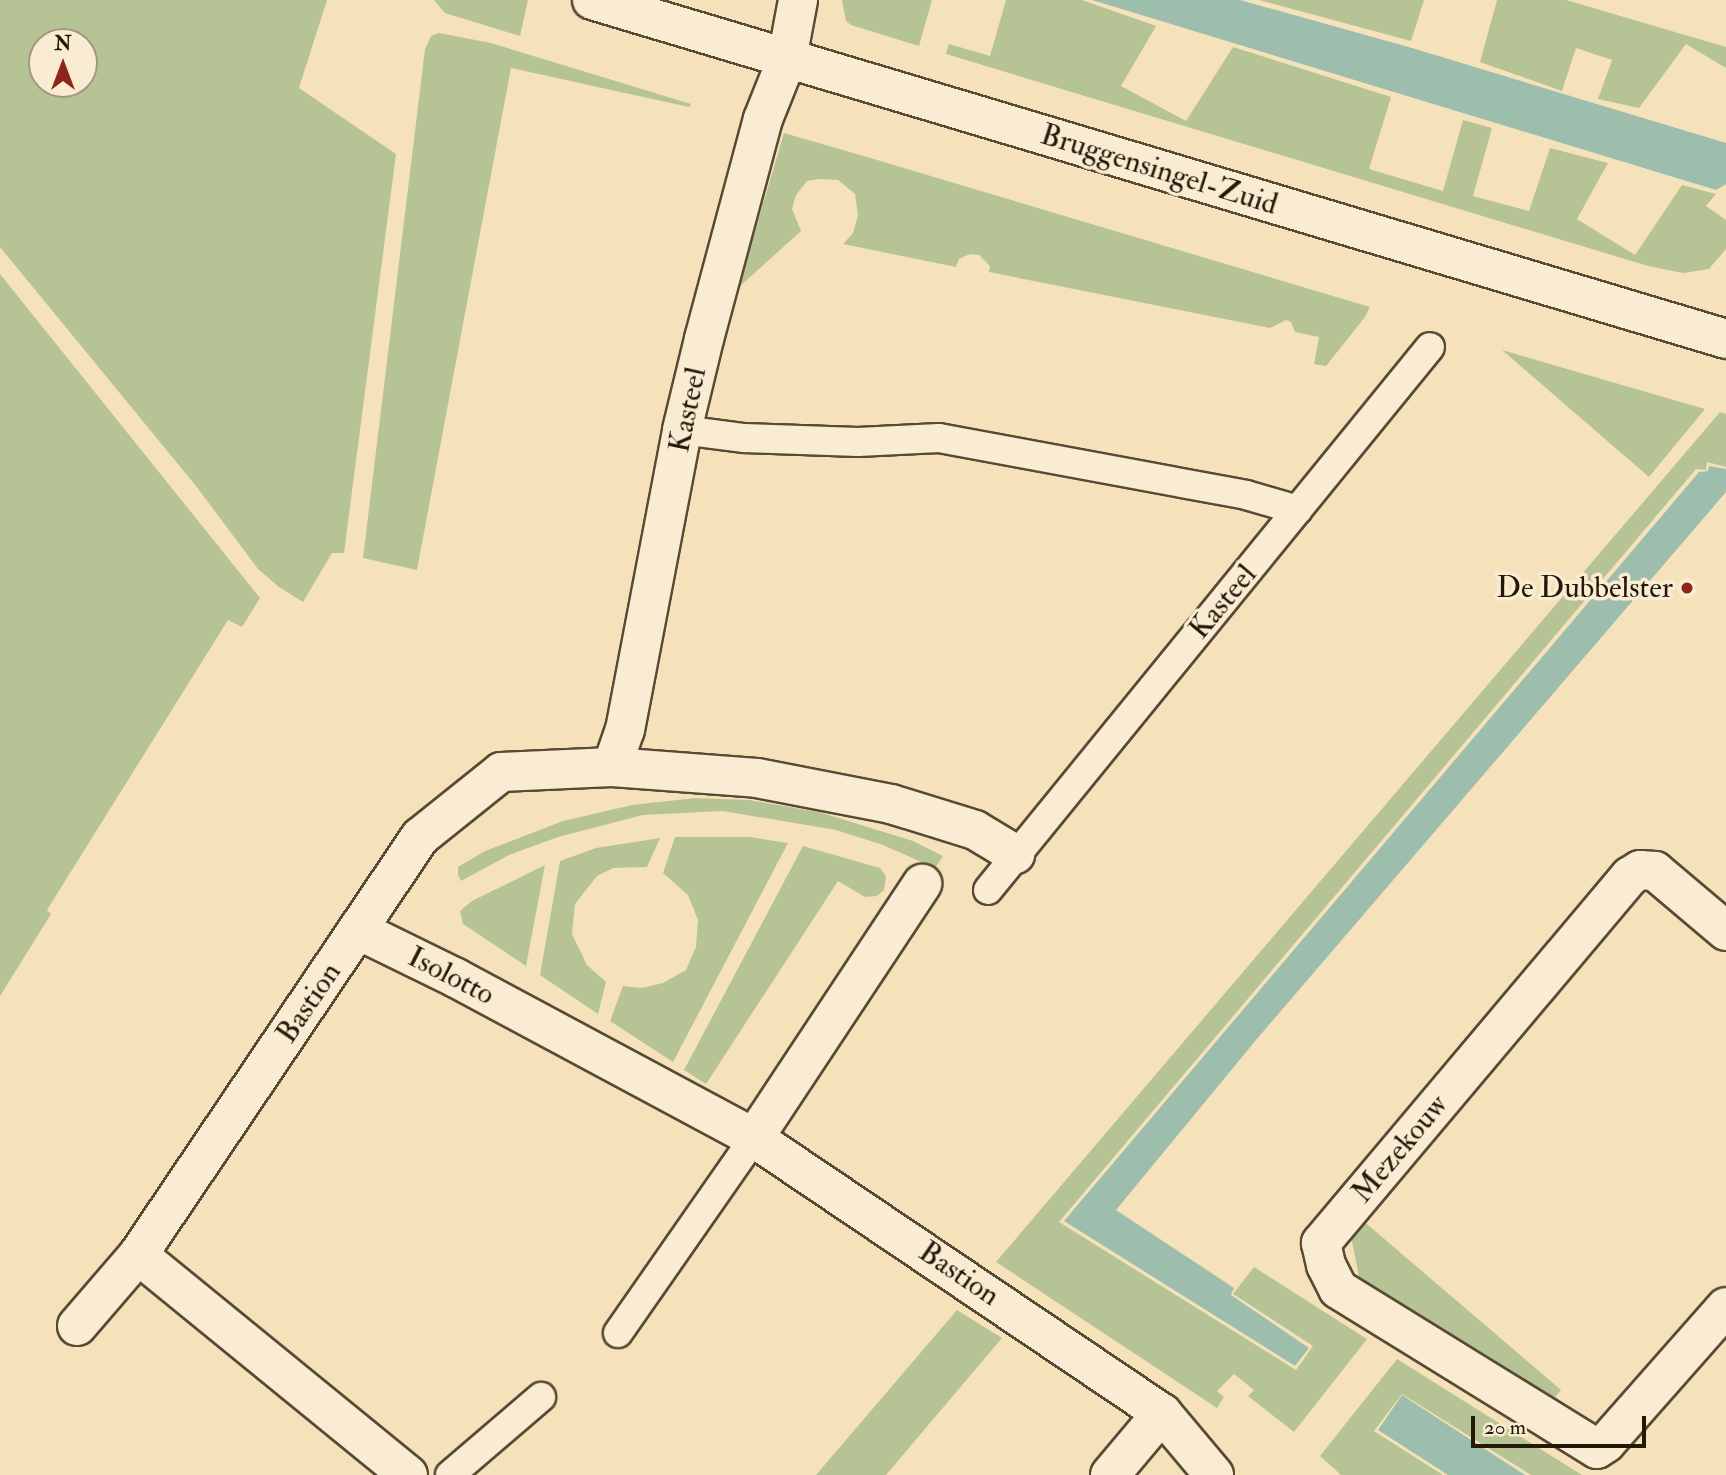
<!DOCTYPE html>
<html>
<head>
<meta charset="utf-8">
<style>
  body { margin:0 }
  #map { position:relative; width:1726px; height:1475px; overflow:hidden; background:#f6e2ba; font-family:"IM FELL Double Pica",serif }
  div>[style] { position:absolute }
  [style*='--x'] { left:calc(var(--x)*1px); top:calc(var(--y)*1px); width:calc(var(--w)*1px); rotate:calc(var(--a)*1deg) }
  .green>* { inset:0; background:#b6c495 }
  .water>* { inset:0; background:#9dbeac }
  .roads { filter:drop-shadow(2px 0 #584a35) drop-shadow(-2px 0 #584a35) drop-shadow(0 2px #584a35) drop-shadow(0 -2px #584a35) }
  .service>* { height:28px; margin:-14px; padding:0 14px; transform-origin:14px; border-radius:14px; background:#f9ecd2 }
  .minor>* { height:38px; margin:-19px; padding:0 19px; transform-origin:19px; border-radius:19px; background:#f9ecd2 }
  .dots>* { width:19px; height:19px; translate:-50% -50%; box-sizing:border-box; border:4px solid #f9ecd2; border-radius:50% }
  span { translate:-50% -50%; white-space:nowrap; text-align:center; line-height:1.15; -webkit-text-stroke:7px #f9ecd2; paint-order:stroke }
  .street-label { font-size:30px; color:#241809 }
  .poi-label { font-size:30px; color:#241809 }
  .right { translate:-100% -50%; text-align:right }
  .north { position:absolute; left:28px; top:28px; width:70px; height:70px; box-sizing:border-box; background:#f9ecd2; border:2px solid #a49782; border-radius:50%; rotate:0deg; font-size:19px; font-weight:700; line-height:28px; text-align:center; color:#241809 }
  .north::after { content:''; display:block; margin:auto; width:24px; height:32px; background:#8f2418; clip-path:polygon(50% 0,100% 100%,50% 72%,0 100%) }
  .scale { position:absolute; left:1471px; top:1416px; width:175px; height:32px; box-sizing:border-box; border:4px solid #241809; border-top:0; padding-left:9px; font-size:21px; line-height:24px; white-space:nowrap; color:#241809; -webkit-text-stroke:5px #f9ecd2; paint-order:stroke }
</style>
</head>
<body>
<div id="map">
  <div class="green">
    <div style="clip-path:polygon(evenodd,0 0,327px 0,299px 88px,396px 154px,344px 553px,332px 553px,303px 602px,279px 587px,258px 569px,196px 486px,0 247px,0 0,42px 42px,84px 42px,84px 84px,42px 84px,42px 42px)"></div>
    <div style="clip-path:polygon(434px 0,528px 0,520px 36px,445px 13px)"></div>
    <div style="clip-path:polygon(842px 0,932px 0,919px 46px,851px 25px,846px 21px)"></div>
    <div style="clip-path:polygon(1006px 0,1082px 0,1156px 26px,1121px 86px,1186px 121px,1233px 47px,1391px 97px,1369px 169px,1443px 191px,1463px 120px,1492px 128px,1473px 196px,1529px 211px,1550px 148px,1608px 163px,1577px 219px,1635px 255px,1682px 185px,1716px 194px,1706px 206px,1726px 220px,1726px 249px,1709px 269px,1683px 273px,1648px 266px,946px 54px,949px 44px,990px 56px)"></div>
    <div style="clip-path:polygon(1259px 0,1424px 0,1411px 41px)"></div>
    <div style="clip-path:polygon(1497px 0,1566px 0,1726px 47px,1726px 68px,1686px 44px,1639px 108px,1598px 99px,1612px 60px,1576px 48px,1562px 91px,1480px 62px)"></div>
    <div style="clip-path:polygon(439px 33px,491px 43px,691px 104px,689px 107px,511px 68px,417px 570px,363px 558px,425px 49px,431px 36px)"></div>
    <div style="clip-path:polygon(784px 133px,867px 157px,1370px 307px,1365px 317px,1326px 366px,1314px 364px,1319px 337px,1295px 332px,1291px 322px,1286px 320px,1270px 328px,989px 272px,990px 266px,979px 255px,970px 254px,959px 259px,956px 267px,843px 244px,853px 233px,858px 215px,855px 194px,838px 180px,820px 179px,807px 181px,796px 195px,792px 209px,801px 231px,738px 288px)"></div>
    <div style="clip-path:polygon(0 274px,260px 598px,242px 627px,228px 620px,47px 910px,51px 914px,0 996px)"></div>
    <div style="clip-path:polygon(1502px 350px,1705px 409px,1649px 477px)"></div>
    <div style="clip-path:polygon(1720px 412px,1726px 414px,1726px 467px,1707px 462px,1706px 470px,1696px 469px,1059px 1222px,1296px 1370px,1313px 1346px,1233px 1294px,1254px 1267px,1367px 1339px,1294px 1432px,1248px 1396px,1254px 1390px,1234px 1374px,1217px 1391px,1224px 1397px,1217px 1408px,996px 1262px)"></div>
    <div style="clip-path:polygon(695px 798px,749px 800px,819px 812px,913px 841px,943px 856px,935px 868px,883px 845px,836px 830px,723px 811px,643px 815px,558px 837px,509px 855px,461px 881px,458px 875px,458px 867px,485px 851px,563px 821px,632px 805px)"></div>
    <div style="clip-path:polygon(675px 837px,750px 837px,788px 843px,673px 1062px,610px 1021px,623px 986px,642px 988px,663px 983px,686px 970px,696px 947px,698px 920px,688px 895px,663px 873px)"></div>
    <div style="clip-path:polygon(660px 838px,647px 867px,613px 868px,597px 876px,575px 904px,572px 934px,587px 965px,606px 982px,598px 1014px,540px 975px,560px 861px,596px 848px)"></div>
    <div style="clip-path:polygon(803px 846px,880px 868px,886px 876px,884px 890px,877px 896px,865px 897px,838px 881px,706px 1084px,684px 1070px)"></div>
    <div style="clip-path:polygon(545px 865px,526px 966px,463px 924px,460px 911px,472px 901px)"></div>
    <div style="clip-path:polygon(1361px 1219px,1561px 1390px,1550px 1403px,1360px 1282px,1350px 1231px)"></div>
    <div style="clip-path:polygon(957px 1310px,1002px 1338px,886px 1475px,816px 1475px)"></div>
    <div style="clip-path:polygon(1397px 1359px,1582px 1475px,1531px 1475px,1402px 1394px,1374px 1431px,1443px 1475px,1341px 1475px,1320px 1456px)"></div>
  </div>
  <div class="water">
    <div style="clip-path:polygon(1092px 0,1240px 0,1412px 48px,1726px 143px,1726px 184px,1716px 190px)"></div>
    <div style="clip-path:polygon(1709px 466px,1726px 469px,1726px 492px,1256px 1040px,1116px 1210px,1234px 1288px,1231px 1295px,1309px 1348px,1295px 1366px,1064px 1221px,1699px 472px,1708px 471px)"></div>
    <div style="clip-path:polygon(1402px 1395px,1525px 1475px,1448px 1475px,1378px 1430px)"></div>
  </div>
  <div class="roads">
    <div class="service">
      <div style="--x:682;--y:430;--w:63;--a:7.4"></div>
      <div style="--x:744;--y:438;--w:114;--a:2"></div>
      <div style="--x:858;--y:442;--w:81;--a:-2.8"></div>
      <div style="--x:939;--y:438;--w:312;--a:10.5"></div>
      <div style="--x:1246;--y:495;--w:54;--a:16.1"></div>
      <div style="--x:988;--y:890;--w:700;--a:-50.85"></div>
      <div style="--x:618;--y:1333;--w:238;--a:-55.1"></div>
      <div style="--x:450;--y:1475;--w:120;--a:-40.6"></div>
    </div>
    <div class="minor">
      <div style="--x:592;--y:0;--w:1184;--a:16.64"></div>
      <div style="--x:612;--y:767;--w:39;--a:-71"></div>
      <div style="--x:625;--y:730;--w:305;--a:-79.2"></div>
      <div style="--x:682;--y:430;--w:94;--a:-76.4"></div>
      <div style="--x:704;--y:339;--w:228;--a:-75"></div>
      <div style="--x:763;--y:119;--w:65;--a:-68.2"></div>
      <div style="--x:787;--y:59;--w:60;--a:-79.4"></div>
      <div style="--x:358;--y:930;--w:109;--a:26.1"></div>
      <div style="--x:456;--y:978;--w:338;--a:28.2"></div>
      <div style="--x:754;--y:1138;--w:492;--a:34"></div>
      <div style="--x:1726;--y:931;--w:93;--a:-139.8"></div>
      <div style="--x:1655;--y:871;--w:15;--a:-176"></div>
      <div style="--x:1640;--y:870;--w:12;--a:149"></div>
      <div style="--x:1630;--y:876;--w:480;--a:130.1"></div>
      <div style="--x:1321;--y:1243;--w:23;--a:77"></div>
      <div style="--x:1326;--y:1265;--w:27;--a:63"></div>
      <div style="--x:1338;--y:1289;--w:304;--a:31.7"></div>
      <div style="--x:1597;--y:1449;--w:11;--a:-34"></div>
      <div style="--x:1606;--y:1443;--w:181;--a:-48.6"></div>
      <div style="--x:754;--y:1138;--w:305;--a:-56.5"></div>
      <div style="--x:77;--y:1326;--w:94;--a:-49.3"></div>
      <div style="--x:408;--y:1475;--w:348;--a:-140.8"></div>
      <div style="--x:138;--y:1255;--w:504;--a:-55.99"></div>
      <div style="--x:420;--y:837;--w:104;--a:-38.7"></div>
      <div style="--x:501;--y:772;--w:111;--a:-2.6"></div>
      <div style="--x:612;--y:767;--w:145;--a:4.3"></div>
      <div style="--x:757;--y:778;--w:136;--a:11"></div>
      <div style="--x:891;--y:804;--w:88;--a:17.2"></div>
      <div style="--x:975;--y:830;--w:47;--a:31"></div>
      <div style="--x:1110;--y:1475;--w:81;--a:-50"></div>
      <div style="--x:1162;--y:1413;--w:81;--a:50"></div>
    </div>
  </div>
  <div class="dots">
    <div style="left:1687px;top:588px;background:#8f2418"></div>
  </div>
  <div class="street-label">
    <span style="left:1159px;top:170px;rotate:17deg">Bruggensingel-Zuid</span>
    <span style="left:688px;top:410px;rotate:-78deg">Kasteel</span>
    <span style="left:1223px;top:602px;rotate:-50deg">Kasteel</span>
    <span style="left:451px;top:976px;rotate:27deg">Isolotto</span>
    <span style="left:309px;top:1003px;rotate:-56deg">Bastion</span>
    <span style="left:1400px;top:1149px;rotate:-50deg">Mezekouw</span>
    <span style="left:959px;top:1274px;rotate:34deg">Bastion</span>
  </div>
  <div class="poi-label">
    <span class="right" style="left:1673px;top:588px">De Dubbelster</span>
  </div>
  <div class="north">N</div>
  <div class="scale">20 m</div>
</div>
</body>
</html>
